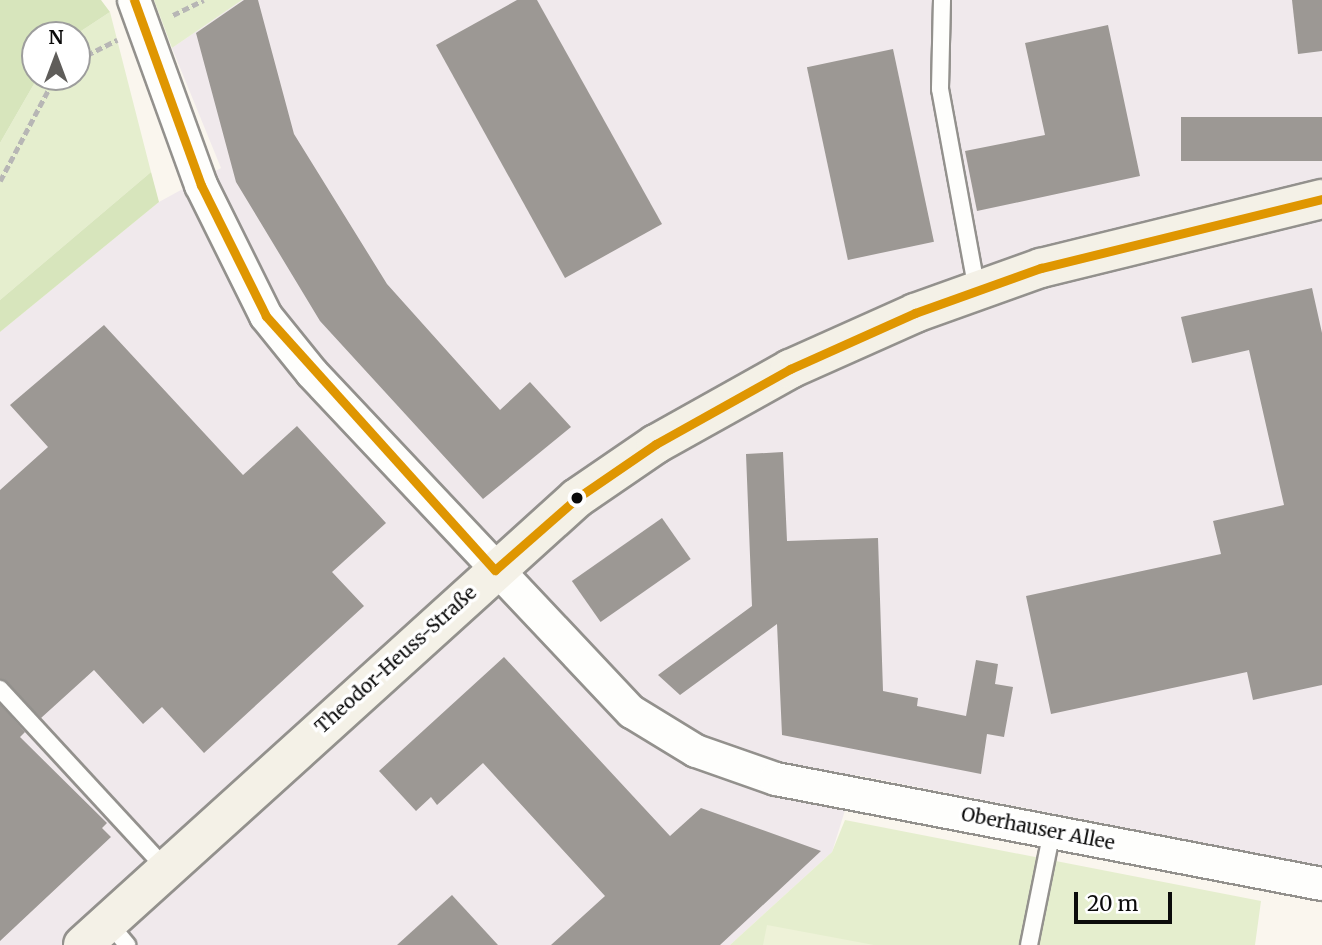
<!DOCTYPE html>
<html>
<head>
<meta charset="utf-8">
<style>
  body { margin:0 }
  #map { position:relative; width:1322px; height:945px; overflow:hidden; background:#faf6ee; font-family:Merriweather,serif }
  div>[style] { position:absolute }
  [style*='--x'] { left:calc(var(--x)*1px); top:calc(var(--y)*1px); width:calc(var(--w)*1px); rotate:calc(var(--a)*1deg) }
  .industrial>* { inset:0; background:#f0e9ec }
  .green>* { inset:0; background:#e5eece }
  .forest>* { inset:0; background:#d7e5bc }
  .pitch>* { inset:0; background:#eef2d8 }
  .building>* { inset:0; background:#9c9894; transform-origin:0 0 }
  .path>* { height:4.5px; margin-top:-2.25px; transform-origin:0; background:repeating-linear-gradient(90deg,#b7b6b5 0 7px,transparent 0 10.5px) }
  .roads { filter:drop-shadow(2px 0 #93918d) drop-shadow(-2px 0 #93918d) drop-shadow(0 2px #93918d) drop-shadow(0 -2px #93918d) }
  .lane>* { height:16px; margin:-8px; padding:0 8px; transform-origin:8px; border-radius:8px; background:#fefefc }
  .street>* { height:32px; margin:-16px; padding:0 16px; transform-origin:16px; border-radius:16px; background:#fefefc }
  .secondary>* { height:38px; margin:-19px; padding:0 19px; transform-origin:19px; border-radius:19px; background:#f4f1e7 }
  .bus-1>* { height:9px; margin:-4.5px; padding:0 4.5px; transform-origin:4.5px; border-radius:4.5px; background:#df9601 }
  .dots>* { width:19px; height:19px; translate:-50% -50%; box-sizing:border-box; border:4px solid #fff; border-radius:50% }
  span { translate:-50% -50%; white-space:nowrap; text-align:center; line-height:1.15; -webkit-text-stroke:7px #fff; paint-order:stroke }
  .street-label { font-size:19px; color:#0b0b0b }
  .north { position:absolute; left:21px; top:21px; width:70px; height:70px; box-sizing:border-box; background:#fff; border:2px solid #9d9d9d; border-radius:50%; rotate:0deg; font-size:19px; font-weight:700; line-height:28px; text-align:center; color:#0b0b0b }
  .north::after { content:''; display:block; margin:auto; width:24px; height:32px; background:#5f5d5a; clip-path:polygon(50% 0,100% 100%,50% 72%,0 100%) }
  .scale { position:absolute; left:1074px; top:892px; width:98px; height:32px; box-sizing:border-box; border:4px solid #0b0b0b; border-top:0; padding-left:9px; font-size:21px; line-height:24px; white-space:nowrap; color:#0b0b0b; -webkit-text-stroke:5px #fff; paint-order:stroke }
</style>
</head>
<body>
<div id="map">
  <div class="industrial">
    <div style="clip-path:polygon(242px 0,1322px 0,1322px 866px,856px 775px,832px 852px,730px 945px,0 945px,0 332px,159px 202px,221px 168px,172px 48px)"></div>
  </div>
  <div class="green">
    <div style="clip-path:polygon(154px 0,242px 0,172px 48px)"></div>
    <div style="clip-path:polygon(110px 12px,151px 172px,0 300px,0 143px,38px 77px,77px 77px,75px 35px)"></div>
    <div style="clip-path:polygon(845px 820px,1261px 901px,1255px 945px,730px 945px,832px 852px)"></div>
  </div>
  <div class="forest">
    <div style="clip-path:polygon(0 0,101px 0,110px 12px,75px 35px,35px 35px,38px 77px,0 143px)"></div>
    <div style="clip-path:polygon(151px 172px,159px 202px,0 332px,0 300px)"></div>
  </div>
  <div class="pitch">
    <div style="clip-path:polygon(767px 925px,874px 945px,763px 945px)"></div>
  </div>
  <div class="building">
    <div style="clip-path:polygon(244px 0,258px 0,294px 134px,387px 284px,500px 410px,530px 382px,571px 427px,483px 499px,320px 321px,236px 182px,196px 33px)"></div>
    <div style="clip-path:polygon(517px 0,537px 0,662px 224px,565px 278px,436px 45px)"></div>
    <div style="clip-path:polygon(1292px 0,1322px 0,1322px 51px,1298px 54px)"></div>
    <div style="clip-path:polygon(1108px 25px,1140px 176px,977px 211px,965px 151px,1045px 135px,1025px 43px)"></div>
    <div style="left:893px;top:49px;width:197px;height:88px;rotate:78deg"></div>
    <div style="left:1322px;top:117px;width:44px;height:141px;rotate:90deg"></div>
    <div style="clip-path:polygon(1312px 288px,1322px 333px,1322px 685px,1253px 700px,1247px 672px,1051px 714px,1026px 596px,1221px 554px,1213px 521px,1284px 505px,1249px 350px,1192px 363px,1181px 317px)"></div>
    <div style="clip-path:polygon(104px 325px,243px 475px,297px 426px,386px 523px,332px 572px,364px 606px,204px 753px,162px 707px,143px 724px,94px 670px,41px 718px,0 679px,0 490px,48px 447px,10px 405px)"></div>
    <div style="clip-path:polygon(783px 452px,787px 541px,878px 538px,883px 691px,918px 698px,917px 706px,966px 716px,976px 660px,998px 664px,995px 684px,1013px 687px,1004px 737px,987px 734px,981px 774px,782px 735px,777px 624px,680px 695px,658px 675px,752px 606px,746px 454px)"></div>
    <div style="left:662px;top:518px;width:50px;height:110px;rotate:55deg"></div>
    <div style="clip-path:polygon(504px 657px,670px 836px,701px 808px,821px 851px,720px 945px,551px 945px,605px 896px,483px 763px,437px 805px,431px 797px,416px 811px,379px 771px)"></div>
    <div style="clip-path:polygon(0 704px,25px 732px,20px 737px,107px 823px,102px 828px,111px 837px,0 941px)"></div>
    <div style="clip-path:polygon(452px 895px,498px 945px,397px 945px)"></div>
  </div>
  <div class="path">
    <div style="--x:173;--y:15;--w:34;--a:-26"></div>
    <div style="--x:77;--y:60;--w:45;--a:-26.6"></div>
    <div style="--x:0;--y:181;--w:118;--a:-62.1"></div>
  </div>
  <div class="roads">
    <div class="lane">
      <div style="--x:942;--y:0;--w:89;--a:91.3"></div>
      <div style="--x:940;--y:89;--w:204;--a:79.6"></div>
      <div style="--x:0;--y:689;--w:245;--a:47.3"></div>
      <div style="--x:108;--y:922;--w:30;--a:50"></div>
      <div style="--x:1029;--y:945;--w:116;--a:-78.6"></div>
    </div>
    <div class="street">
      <div style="--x:134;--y:0;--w:197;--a:70.1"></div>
      <div style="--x:201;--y:185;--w:146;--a:63.6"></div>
      <div style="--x:266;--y:316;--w:73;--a:51.1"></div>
      <div style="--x:312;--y:373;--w:466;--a:46.7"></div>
      <div style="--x:632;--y:712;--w:75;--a:31.4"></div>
      <div style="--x:696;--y:751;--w:85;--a:19.3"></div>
      <div style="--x:776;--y:779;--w:556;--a:10.89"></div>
    </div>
    <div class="secondary">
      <div style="--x:83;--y:945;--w:666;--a:-42.14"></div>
      <div style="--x:577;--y:498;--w:96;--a:-34.4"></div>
      <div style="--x:656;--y:444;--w:154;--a:-29.2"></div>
      <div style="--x:790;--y:369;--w:137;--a:-24.1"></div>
      <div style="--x:915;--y:313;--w:134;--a:-19.7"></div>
      <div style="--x:1041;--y:268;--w:289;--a:-13.8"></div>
    </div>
  </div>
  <div class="bus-1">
    <div style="--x:134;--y:0;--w:197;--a:70.1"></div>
    <div style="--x:201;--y:185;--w:146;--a:63.6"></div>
    <div style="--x:266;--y:316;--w:342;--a:48"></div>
    <div style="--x:495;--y:570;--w:109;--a:-41.3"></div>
    <div style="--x:577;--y:498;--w:96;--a:-34.4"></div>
    <div style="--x:656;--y:444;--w:154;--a:-29.2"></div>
    <div style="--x:790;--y:369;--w:137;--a:-24.1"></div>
    <div style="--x:915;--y:313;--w:134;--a:-19.7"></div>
    <div style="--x:1041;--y:268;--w:289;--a:-13.8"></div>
  </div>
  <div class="dots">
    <div style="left:577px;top:498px;background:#0b0b0b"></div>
  </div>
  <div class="street-label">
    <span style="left:396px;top:660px;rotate:-42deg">Theodor-Heuss-Straße</span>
    <span style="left:1038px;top:829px;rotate:11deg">Oberhauser Allee</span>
  </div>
  <div class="north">N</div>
  <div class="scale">20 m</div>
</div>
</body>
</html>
